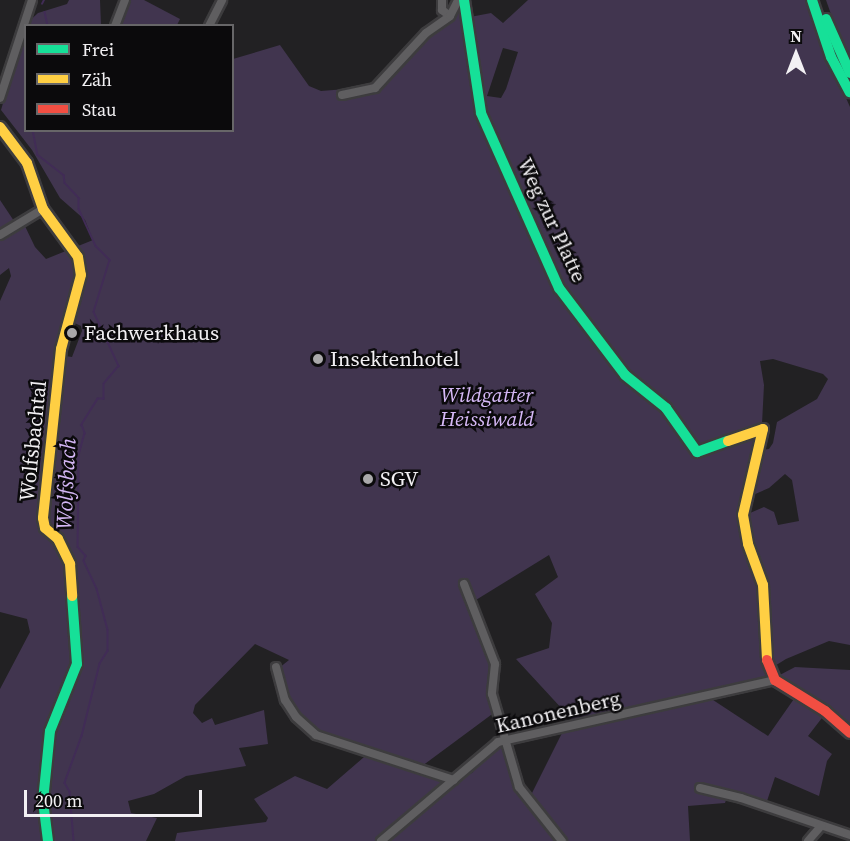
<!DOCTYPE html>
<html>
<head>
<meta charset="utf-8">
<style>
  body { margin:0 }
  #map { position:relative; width:850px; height:841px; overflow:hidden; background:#222123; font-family:"Source Serif 4",serif }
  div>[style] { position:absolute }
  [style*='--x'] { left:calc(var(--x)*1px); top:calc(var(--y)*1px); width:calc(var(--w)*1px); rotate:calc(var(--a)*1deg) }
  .green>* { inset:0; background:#41354f }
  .stream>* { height:1.5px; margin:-0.75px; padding:0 0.75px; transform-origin:0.75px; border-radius:0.75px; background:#412c56 }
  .roads { filter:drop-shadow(2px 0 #3d3c3e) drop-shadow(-2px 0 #3d3c3e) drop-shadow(0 2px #3d3c3e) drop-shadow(0 -2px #3d3c3e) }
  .street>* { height:8px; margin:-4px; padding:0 4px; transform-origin:4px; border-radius:4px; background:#5f5e60 }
  .fast>* { height:10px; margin:-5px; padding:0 5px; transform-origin:5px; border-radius:5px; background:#16e098 }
  .slow>* { height:10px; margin:-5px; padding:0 5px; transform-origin:5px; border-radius:5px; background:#ffcf43 }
  .jam>* { height:10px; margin:-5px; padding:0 5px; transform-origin:5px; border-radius:5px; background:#f24e42 }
  .dots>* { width:16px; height:16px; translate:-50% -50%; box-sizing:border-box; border:3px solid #0b0a0c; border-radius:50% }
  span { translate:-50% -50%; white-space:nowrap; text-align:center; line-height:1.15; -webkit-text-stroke:5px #0b0a0c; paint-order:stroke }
  .street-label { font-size:21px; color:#f2f0f3 }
  .poi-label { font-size:21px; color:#f2f0f3 }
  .left { translate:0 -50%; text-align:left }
  .park-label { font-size:21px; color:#d6b9f7; font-style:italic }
  .water-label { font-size:22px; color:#d3b6f4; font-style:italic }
  .legend { position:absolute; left:24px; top:24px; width:210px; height:108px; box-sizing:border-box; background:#0b0a0c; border:2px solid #676668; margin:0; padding:8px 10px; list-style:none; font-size:18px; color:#f2f0f3 }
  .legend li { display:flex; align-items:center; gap:12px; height:30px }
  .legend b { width:30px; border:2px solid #676668 }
  .north { position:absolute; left:766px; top:24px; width:60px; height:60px; -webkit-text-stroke:4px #0b0a0c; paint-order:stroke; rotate:0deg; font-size:16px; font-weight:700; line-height:24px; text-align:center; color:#f2f0f3 }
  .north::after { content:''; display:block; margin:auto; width:21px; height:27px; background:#f2f0f3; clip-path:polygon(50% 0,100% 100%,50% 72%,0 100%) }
  .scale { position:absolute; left:24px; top:790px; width:178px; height:27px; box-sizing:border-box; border:3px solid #f2f0f3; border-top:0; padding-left:8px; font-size:18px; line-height:21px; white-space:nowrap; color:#f2f0f3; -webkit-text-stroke:4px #0b0a0c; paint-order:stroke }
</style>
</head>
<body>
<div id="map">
  <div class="green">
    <div style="clip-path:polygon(evenodd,69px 0,100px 0,101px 25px,26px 26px,26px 130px,232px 130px,233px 59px,280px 45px,309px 86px,321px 91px,346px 89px,347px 94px,376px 91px,429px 34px,459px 12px,470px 17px,491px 13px,503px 23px,528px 0,809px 0,824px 48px,850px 107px,850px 645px,829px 641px,786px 659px,765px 672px,767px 679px,576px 724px,516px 659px,549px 648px,552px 623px,535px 594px,558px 577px,549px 555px,471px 603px,493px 666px,495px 712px,418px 769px,447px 782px,378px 841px,175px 841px,177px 833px,266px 822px,268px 818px,254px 799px,295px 776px,327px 789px,371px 751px,329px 738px,311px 728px,287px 696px,279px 668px,289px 660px,255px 644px,195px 705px,193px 713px,202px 723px,212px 718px,215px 725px,264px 710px,268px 744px,239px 748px,246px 766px,186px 776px,154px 794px,128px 801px,131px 813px,157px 818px,146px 841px,53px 841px,51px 818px,41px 819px,44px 841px,0 841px,0 689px,30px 632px,27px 619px,0 612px,0 301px,11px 276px,9px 268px,0 275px,0 237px,23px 222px,35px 247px,46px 259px,93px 240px,85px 220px,60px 198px,32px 150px,1px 110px,26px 24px,38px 13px,67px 4px,69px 0,503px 48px,518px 52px,506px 89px,501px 98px,487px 96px,503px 48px,69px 0,66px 319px,81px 326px,82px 331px,72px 357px,59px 355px,66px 319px,69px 0,773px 359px,823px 374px,828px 379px,817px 399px,777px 422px,773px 443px,769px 449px,762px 450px,768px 427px,762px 424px,764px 385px,760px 361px,773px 359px,69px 0,785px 474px,792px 480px,799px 521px,778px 525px,774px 512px,764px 507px,750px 513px,753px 495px,769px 488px,785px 474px)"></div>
    <div style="clip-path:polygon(128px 0,144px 0,180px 19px,177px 25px,117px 26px)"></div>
    <div style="clip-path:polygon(826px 0,850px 0,850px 62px,840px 40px)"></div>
    <div style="clip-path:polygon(0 200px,16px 224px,0 234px)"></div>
    <div style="clip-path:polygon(795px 667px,850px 670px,850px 728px,776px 677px)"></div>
    <div style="clip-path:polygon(796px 696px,825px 714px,808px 736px,832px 754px,827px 761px,819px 796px,775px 777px,766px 804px,729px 791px,725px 803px,688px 806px,690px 841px,564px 841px,529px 799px,563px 731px,710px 698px,768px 736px)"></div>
    <div style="clip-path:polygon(502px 745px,513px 778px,560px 841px,385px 841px,464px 775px,472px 773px,493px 747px)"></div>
  </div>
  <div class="stream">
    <div style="--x:42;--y:4;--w:4;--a:-63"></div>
    <div style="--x:45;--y:12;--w:14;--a:78"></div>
    <div style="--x:33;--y:130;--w:25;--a:79"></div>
    <div style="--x:38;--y:155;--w:33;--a:38"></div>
    <div style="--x:64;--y:175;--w:8;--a:83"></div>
    <div style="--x:65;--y:183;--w:21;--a:47"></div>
    <div style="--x:79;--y:198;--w:11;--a:90"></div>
    <div style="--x:79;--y:209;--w:41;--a:65.3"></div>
    <div style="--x:96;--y:246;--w:20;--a:45"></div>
    <div style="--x:110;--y:260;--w:54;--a:107.1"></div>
    <div style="--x:94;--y:312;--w:60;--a:65.2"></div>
    <div style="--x:119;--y:366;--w:23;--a:130"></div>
    <div style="--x:104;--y:384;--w:15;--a:90"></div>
    <div style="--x:104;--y:399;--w:6;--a:180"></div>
    <div style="--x:98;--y:399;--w:31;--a:122"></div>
    <div style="--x:82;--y:425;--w:9;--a:69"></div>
    <div style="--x:85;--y:433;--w:23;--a:105"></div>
    <div style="--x:79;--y:455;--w:92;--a:90.6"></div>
    <div style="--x:78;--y:547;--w:12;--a:48"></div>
    <div style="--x:86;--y:556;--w:5;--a:112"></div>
    <div style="--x:84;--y:561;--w:31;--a:65"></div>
    <div style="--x:97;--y:589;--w:42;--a:75"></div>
    <div style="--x:108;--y:630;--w:21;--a:90"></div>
    <div style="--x:108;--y:651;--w:15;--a:122"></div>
    <div style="--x:100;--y:664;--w:74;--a:104"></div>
    <div style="--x:82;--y:736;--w:50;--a:109.9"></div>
    <div style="--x:65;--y:783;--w:10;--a:61"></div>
    <div style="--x:70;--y:792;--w:49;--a:85.3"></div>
  </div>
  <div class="roads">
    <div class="street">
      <div style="--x:442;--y:0;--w:10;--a:90"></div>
      <div style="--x:442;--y:10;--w:10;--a:37"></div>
      <div style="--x:115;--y:26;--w:28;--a:-69"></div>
      <div style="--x:209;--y:26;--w:29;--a:-63"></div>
      <div style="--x:342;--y:95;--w:34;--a:-12"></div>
      <div style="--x:375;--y:88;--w:75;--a:-47.2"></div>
      <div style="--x:426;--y:33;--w:29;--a:-35"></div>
      <div style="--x:450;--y:16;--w:18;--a:-63"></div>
      <div style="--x:0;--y:98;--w:103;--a:-71.9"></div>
      <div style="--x:0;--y:235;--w:50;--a:-31.2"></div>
      <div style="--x:464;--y:584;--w:86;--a:68.8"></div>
      <div style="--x:495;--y:664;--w:30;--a:96"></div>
      <div style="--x:492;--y:694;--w:97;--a:73.8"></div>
      <div style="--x:519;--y:787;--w:69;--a:51.5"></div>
      <div style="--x:276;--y:667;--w:34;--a:75"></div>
      <div style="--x:285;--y:700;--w:20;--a:57"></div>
      <div style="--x:296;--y:717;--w:27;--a:42"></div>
      <div style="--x:316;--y:735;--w:145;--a:18.1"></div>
      <div style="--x:700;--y:788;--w:42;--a:13.7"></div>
      <div style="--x:741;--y:798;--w:115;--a:18.7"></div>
      <div style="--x:381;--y:841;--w:153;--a:-40.2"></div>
      <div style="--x:498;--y:742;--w:284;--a:-12.6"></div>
      <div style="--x:808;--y:841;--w:20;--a:-49"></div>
    </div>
    <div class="fast">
      <div style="--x:464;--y:0;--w:114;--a:81.4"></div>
      <div style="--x:481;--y:113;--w:192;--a:66"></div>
      <div style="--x:559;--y:288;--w:109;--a:52.8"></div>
      <div style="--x:625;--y:375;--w:53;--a:38.8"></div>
      <div style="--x:666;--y:408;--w:54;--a:54.8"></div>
      <div style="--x:697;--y:452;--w:33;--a:-20"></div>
      <div style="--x:812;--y:0;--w:60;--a:71.6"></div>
      <div style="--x:831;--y:57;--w:40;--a:62"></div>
      <div style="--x:826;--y:19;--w:59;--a:66"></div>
      <div style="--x:48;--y:841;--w:40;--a:-97.1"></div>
      <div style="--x:43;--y:801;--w:70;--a:-84.3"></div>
      <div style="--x:50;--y:731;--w:72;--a:-68.1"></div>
      <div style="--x:77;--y:664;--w:68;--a:-94.2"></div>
    </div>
    <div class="slow">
      <div style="--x:0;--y:127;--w:45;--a:53.1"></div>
      <div style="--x:27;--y:163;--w:49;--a:70.8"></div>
      <div style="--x:43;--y:209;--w:59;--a:53.9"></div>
      <div style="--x:78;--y:257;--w:18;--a:81"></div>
      <div style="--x:81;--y:275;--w:77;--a:105.1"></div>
      <div style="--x:61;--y:349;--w:170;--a:96.1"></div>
      <div style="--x:43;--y:518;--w:10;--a:79"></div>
      <div style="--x:45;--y:528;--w:17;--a:40"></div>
      <div style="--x:58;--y:539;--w:28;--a:64"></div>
      <div style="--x:70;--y:564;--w:32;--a:86"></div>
      <div style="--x:728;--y:441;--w:37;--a:-19"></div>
      <div style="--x:763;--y:429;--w:88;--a:103.1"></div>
      <div style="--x:743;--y:515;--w:29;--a:80"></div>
      <div style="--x:748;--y:544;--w:44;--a:69.9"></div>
      <div style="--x:763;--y:585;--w:75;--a:86.9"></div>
    </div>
    <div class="jam">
      <div style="--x:767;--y:660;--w:22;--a:68"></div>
      <div style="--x:775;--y:680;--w:59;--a:31.8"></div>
      <div style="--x:825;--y:711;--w:33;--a:41"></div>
    </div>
  </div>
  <div class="dots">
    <div style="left:72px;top:333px;background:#a9a8aa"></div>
    <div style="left:318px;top:359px;background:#a9a8aa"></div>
    <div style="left:368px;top:479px;background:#a9a8aa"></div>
  </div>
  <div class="street-label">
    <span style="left:552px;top:220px;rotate:65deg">Weg zur Platte</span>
    <span style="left:33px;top:441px;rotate:-84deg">Wolfsbachtal</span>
    <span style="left:558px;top:712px;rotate:-13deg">Kanonenberg</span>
  </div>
  <div class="poi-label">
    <span class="left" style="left:84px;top:333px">Fachwerkhaus</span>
    <span class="left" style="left:330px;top:359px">Insektenhotel</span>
    <span class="left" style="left:380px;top:479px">SGV</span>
  </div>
  <div class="park-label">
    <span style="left:487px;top:407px">Wildgatter<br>Heissiwald</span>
  </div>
  <div class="water-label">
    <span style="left:66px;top:484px;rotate:-87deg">Wolfsbach</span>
  </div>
  <ul class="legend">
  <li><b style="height:8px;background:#16e098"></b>Frei</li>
  <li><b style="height:8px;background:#ffcf43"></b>Zäh</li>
  <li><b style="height:8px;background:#f24e42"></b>Stau</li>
  </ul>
  <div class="north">N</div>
  <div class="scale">200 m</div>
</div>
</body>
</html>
